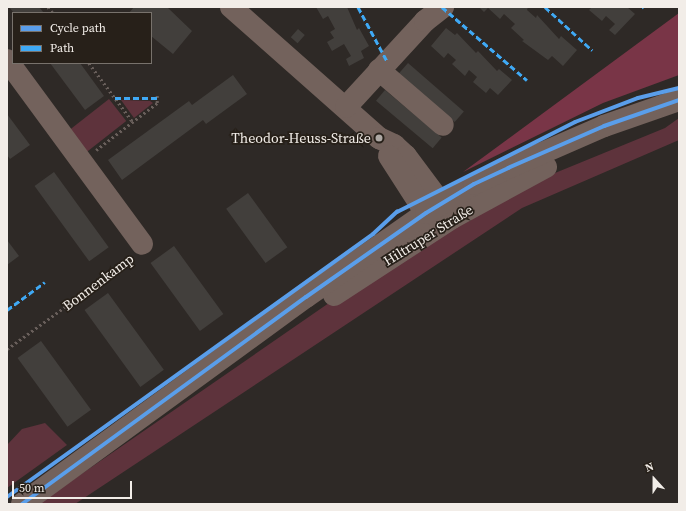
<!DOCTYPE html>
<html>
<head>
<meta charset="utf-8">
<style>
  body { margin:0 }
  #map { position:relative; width:686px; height:511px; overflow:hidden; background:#2e2926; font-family:"Source Serif 4",serif }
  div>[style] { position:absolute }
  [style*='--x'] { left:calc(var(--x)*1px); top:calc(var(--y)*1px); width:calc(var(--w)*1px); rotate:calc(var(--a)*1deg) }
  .green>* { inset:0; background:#5e333c; transform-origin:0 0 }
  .forest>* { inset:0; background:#793547 }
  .building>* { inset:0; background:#423f3c; transform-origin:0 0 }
  .path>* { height:2.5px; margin-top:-1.25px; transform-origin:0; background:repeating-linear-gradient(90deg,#695f5b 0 2px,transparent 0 5px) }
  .minor>* { height:22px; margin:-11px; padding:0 11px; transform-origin:11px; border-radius:11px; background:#73625c }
  .quiet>* { height:3px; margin-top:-1.5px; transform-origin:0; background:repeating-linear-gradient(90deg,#3fa9f5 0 6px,transparent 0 9px) }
  .cycleway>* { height:4px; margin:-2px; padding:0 2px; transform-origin:2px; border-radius:2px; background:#5a9eea }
  .dots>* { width:11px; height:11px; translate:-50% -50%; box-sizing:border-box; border:2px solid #272019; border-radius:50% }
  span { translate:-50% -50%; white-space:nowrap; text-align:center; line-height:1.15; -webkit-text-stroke:3.5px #272019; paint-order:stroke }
  .poi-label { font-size:14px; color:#f2ede8 }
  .right { translate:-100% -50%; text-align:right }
  .street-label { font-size:14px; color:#f2ede8 }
  .frame { position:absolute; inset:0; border:8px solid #f2ede8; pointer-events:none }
  .legend { position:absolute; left:12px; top:12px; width:140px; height:52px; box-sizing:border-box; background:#272019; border:1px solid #78726c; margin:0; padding:5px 7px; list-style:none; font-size:12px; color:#f2ede8 }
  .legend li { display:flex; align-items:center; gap:8px; height:20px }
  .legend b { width:20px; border:1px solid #78726c }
  .north { position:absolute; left:634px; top:459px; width:40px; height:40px; -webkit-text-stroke:3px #272019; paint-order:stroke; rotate:339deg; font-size:11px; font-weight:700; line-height:16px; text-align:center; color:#f2ede8 }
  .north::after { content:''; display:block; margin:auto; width:14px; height:18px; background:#f2ede8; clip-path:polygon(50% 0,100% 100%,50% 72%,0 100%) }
  .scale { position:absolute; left:12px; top:481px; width:120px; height:18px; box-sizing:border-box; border:2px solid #f2ede8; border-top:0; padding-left:5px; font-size:12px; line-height:14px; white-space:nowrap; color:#f2ede8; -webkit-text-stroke:3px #272019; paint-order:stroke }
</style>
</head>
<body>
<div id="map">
  <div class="green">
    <div style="left:109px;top:99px;width:28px;height:51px;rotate:52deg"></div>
    <div style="clip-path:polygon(121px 100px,150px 101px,153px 103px,134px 118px)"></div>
    <div style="clip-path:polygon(679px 118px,679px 140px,522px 208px,75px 504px,38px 504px,368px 276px,501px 195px,665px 128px)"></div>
    <div style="clip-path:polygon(45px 423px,67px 445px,7px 488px,7px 445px,22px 429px)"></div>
  </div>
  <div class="forest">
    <div style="clip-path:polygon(679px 13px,679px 75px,603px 103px,463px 172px)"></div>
  </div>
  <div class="building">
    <div style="clip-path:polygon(9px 7px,39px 7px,44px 13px,14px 13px)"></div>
    <div style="clip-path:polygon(134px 7px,167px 7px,192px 31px,173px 54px,151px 36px,151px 13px,129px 13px)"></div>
    <div style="clip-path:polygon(316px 7px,347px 7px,357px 30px,359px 28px,369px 46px,361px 51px,364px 58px,349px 66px,346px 59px,351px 56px,344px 44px,332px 51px,327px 42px,334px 38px,330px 32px,335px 29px,328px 16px,323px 19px)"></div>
    <div style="clip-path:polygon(479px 7px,528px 7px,527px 10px,536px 18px,537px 15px,559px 39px,561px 36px,577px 50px,563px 66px,552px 56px,548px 60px,522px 41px,524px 40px,511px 28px,515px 24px,504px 14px,500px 19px,488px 8px,484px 12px)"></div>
    <div style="clip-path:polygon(592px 7px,627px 7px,635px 14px,615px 35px,609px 30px,615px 24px,606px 16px,602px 21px,589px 10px)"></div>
    <div style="clip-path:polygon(446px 28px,455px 35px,457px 33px,476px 53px,478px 51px,497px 71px,499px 69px,512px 80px,498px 95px,490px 88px,486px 93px,473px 82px,477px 77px,469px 70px,465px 76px,452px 64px,456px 60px,448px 53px,444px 58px,431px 46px)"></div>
    <div style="left:298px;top:29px;width:9px;height:11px;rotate:41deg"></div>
    <div style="clip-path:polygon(50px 63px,80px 63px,104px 96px,85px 110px)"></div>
    <div style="left:408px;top:63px;width:74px;height:14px;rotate:41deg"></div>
    <div style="clip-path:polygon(233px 75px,247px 94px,206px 124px,203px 120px,122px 180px,108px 160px,189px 101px,192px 105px)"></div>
    <div style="left:385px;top:90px;width:74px;height:14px;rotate:40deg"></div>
    <div style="clip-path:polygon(7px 114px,30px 145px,10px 159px,7px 155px)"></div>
    <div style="left:54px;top:172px;width:93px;height:24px;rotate:54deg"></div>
    <div style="left:248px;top:193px;width:67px;height:27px;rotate:54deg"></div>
    <div style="clip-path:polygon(7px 240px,19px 256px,7px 265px)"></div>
    <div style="left:174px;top:246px;width:84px;height:29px;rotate:54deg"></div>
    <div style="left:108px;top:293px;width:95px;height:29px;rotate:54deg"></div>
    <div style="left:41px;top:341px;width:85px;height:29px;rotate:54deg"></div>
  </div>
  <div class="path">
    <div style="--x:48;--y:7;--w:8;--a:50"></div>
    <div style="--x:89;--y:63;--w:74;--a:53.3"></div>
    <div style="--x:96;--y:150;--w:77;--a:-37.6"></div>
    <div style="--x:157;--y:103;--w:10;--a:-90"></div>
    <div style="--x:7;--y:349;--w:153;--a:-36"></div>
  </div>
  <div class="minor">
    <div style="--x:231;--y:7;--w:198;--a:41.5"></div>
    <div style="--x:379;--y:138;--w:17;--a:25"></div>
    <div style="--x:394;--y:145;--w:16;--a:43"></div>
    <div style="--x:406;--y:156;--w:74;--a:53.3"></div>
    <div style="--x:7;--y:60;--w:228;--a:53.7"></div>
    <div style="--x:379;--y:70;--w:84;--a:40.7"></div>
    <div style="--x:346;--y:107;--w:117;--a:-47.4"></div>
    <div style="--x:425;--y:21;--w:23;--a:-38"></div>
    <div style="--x:389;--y:156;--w:83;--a:57.3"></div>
    <div style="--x:334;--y:295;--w:141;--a:-33.1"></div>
    <div style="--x:452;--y:218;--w:107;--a:-28.5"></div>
    <div style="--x:22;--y:504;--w:351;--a:-36.1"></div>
    <div style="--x:306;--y:297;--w:146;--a:-35"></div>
    <div style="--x:426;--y:213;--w:56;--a:-31.1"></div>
    <div style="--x:474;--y:184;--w:38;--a:-25"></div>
    <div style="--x:508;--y:168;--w:105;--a:-23.6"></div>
    <div style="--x:604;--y:126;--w:79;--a:-19.1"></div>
  </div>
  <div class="quiet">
    <div style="--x:358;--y:7;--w:61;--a:61.8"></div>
    <div style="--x:442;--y:7;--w:112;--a:40.7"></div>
    <div style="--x:545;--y:7;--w:64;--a:42.5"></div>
    <div style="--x:643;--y:7;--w:1;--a:45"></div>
    <div style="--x:115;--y:98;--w:42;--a:0"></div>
    <div style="--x:7;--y:310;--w:47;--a:-36.4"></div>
  </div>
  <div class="cycleway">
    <div style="--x:7;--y:497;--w:451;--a:-35.7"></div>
    <div style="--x:373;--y:234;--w:33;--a:-43"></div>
    <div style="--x:397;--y:212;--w:199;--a:-26.8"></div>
    <div style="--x:575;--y:122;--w:67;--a:-20.9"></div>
    <div style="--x:638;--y:98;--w:42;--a:-13.7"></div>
    <div style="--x:22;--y:504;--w:351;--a:-36.1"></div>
    <div style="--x:306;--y:297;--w:146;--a:-35"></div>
    <div style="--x:426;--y:213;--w:56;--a:-31.1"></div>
    <div style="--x:474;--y:184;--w:38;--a:-25"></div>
    <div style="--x:508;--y:168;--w:105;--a:-23.6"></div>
    <div style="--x:604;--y:126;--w:79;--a:-19.1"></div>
  </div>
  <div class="dots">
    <div style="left:379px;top:138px;background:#ada8a4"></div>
  </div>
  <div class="poi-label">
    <span class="right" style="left:371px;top:138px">Theodor-Heuss-Straße</span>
  </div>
  <div class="street-label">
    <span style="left:428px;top:235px;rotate:-32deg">Hiltruper Straße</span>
    <span style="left:98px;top:282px;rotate:-37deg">Bonnenkamp</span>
  </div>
  <div class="frame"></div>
  <ul class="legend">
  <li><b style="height:5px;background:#5a9eea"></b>Cycle path</li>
  <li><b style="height:5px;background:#3fa9f5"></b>Path</li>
  </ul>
  <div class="north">N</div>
  <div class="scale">50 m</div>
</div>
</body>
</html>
